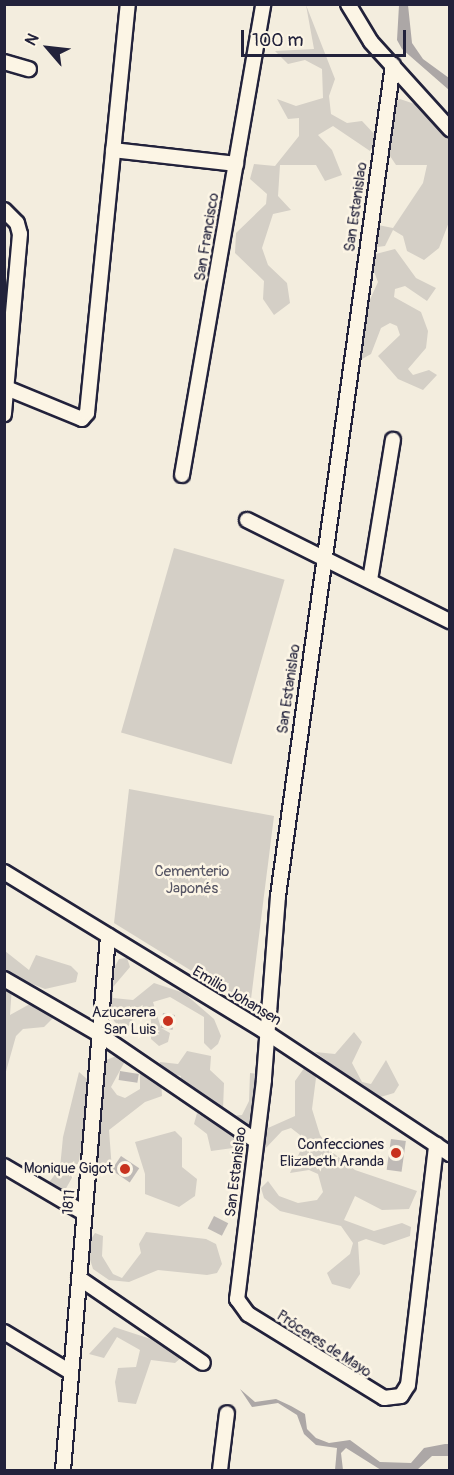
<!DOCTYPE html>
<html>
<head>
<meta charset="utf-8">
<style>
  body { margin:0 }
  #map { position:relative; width:454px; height:1475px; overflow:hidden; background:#f3edde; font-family:Pangolin,sans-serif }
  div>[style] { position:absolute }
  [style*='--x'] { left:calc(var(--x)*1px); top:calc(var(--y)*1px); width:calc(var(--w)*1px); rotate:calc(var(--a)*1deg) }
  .green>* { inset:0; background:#d4cfc6; transform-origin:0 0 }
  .water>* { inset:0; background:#aca7a6 }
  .building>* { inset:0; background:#bfbab6; transform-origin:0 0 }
  .roads { filter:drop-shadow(2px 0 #22223b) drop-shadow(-2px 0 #22223b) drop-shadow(0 2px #22223b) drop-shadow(0 -2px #22223b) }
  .minor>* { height:14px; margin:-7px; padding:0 7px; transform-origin:7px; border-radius:7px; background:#fcf5e5 }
  .dots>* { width:16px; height:16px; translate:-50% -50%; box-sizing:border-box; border:3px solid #fcf5e5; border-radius:50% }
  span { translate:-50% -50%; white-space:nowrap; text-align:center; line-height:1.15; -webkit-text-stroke:5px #fcf5e5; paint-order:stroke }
  .street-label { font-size:15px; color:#22223b }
  .park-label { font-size:15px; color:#575665 }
  .poi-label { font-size:15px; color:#22223b }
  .right { translate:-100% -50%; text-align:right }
  .frame { position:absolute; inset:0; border:6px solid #22223b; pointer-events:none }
  .north { position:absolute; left:18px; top:18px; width:60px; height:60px; -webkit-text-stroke:4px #fcf5e5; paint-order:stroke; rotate:298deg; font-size:16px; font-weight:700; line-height:24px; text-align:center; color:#22223b }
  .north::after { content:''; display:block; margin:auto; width:21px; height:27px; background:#22223b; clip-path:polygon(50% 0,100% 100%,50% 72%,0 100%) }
  .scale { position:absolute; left:241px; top:30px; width:165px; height:27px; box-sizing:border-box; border:3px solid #22223b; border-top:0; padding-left:8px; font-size:18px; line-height:21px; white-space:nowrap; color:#22223b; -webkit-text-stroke:4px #fcf5e5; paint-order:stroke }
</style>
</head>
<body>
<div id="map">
  <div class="green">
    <div style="clip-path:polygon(306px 5px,335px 79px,329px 96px,331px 114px,347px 123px,362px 121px,377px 137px,375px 124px,384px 108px,400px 99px,444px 114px,450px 126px,449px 222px,439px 248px,424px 260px,407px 251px,403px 236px,393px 230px,385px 246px,369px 248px,365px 237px,378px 225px,393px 228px,423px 183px,427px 165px,396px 165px,378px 138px,370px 151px,333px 126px,318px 135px,332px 150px,342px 175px,325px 181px,316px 165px,280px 165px,278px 196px,291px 210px,273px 214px,262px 248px,268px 265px,287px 283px,290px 303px,274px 315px,263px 299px,264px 281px,235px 253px,236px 233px,266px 204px,267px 194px,250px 179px,254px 164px,275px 166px,299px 136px,299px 118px,288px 119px,277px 99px,296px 106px,323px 98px,322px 69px,305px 60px,288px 64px,275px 51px,314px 49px)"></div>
    <div style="clip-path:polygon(395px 249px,416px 278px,436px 288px,427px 301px,405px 286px,395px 289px,394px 297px,421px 312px,428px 331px,426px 348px,408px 369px,413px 375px,429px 370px,437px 375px,423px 390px,398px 379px,378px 356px,400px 335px,397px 326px,390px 323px,381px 328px,371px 354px,362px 359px,358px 356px,357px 328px,378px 282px,368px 256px)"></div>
    <div style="left:174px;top:548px;width:115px;height:192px;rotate:16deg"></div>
    <div style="clip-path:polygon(129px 789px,274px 816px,250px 1007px,114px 923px)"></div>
    <div style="clip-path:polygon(5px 951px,29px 970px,36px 955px,71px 966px,78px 973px,76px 982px,45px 989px,27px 982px,5px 970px)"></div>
    <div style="clip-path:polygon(127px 958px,130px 967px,113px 987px,113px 998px,133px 1000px,154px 983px,184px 993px,214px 1019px,221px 1036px,218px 1044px,211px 1050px,204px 1043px,204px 1017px,170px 997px,153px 1002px,161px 1028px,170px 1033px,168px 1042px,159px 1046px,151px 1039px,151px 1020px,146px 1011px,137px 1009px,131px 1025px,121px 1028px,114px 1021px,104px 986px,119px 959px)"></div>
    <div style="clip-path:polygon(5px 978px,12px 986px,10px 1015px,37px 1000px,58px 1013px,44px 1027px,23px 1029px,16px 1036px,5px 1075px)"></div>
    <div style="clip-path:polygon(354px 1032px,362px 1042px,352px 1063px,362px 1082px,371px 1084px,386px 1060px,399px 1085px,394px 1093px,377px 1098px,315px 1052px,335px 1054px)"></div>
    <div style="clip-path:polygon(187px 1051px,211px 1056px,210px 1070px,224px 1083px,223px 1110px,231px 1116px,242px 1115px,249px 1101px,250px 1073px,258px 1074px,258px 1109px,247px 1127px,238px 1129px,176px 1094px,181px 1076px,159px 1072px,160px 1062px,178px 1064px)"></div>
    <div style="clip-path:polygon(122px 1054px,124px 1063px,111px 1087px,117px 1095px,125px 1098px,140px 1089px,140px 1065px,161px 1078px,162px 1096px,145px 1102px,109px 1130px,112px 1170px,92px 1170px,84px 1128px,78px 1167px,64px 1192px,52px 1195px,43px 1190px,60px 1168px,63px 1137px,79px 1072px,87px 1079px,86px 1120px,94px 1106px,106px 1060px)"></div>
    <div style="clip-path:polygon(307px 1064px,316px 1078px,312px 1109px,320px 1135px,332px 1152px,355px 1170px,417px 1191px,409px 1209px,382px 1210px,355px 1196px,344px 1220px,374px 1231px,402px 1223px,411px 1227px,410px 1236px,384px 1245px,366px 1239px,358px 1242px,360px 1274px,350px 1289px,332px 1284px,327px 1273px,350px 1254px,353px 1243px,341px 1226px,280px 1211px,264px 1198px,261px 1188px,268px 1181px,279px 1196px,298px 1203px,317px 1200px,323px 1192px,318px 1174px,309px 1170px,290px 1173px,304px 1143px,300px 1135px,291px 1128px,282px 1131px,264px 1150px,256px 1141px,268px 1128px,295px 1116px,295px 1081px)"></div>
    <div style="clip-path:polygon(197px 1113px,237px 1139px,233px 1148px,211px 1151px,207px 1134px,194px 1124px)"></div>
    <div style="clip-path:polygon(175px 1131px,182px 1138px,182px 1167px,197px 1179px,195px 1196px,179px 1207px,145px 1194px,145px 1174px,135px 1142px)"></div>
    <div style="clip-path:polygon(146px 1232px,206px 1239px,216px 1244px,222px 1264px,217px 1273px,207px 1275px,158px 1270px,129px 1282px,109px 1280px,93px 1269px,86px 1247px,95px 1233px,103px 1236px,102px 1256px,113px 1274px,122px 1278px,141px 1253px,139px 1244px)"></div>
    <div style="clip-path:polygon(114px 1327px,160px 1342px,183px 1356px,175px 1363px,151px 1360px,136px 1404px,118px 1402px,115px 1382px,118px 1368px,136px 1367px,140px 1350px,117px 1337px,104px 1358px,89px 1354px)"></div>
  </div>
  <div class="water">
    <div style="clip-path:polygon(399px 5px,408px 5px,412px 43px,423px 59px,449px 78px,449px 90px,402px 49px,397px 40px)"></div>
    <div style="clip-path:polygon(240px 1389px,255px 1402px,276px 1399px,291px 1406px,305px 1414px,307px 1429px,316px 1438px,329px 1443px,350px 1440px,380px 1462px,411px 1463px,424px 1448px,445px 1444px,449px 1444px,449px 1456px,432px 1456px,417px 1470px,381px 1470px,346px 1448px,341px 1453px,343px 1470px,335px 1470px,337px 1448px,316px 1445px,304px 1434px,297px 1415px,278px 1403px,252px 1407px)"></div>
  </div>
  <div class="building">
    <div style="left:163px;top:1013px;width:12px;height:15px;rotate:9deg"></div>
    <div style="left:120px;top:1071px;width:19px;height:9px;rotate:9deg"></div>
    <div style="left:391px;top:1139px;width:15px;height:31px;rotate:8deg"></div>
    <div style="left:121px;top:1156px;width:22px;height:17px;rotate:34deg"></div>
    <div style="left:214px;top:1216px;width:16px;height:14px;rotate:27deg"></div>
  </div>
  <div class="roads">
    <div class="minor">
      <div style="--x:348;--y:4;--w:44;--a:58.8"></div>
      <div style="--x:371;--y:42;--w:118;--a:47.8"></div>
      <div style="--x:4;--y:62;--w:26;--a:16"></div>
      <div style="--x:393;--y:65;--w:839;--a:97.88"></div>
      <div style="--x:278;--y:896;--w:185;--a:94.4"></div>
      <div style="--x:264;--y:1080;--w:221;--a:97"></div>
      <div style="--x:237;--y:1299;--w:19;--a:54"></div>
      <div style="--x:248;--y:1314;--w:160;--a:31.7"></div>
      <div style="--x:384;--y:1398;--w:17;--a:-7"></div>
      <div style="--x:401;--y:1396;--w:13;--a:-58"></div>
      <div style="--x:408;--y:1385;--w:242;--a:-83.3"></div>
      <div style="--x:113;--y:150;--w:124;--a:6.5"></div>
      <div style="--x:4;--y:210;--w:18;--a:45"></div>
      <div style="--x:17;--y:223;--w:11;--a:75"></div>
      <div style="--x:20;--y:234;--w:181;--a:95.1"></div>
      <div style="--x:4;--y:387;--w:84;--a:22.3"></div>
      <div style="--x:82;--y:419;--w:8;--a:-50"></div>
      <div style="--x:87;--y:413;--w:411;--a:-84.3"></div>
      <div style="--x:182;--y:475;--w:478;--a:-80.2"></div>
      <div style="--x:247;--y:520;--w:227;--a:26.5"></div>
      <div style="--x:370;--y:580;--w:142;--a:-80.7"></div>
      <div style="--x:4;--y:872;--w:305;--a:31.4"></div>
      <div style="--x:264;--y:1031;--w:223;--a:33.5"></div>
      <div style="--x:4;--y:979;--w:110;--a:30.1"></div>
      <div style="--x:99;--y:1034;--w:190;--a:34.3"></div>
      <div style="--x:4;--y:1166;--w:93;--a:30.4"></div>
      <div style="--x:79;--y:1278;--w:150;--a:34.4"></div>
      <div style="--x:4;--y:1332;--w:76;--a:31"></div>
      <div style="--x:63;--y:1470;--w:536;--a:-85.18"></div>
      <div style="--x:220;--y:1470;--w:57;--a:-83"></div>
    </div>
  </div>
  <div class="dots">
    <div style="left:168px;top:1021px;background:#c8321e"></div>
    <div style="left:396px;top:1153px;background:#c8321e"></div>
    <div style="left:125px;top:1169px;background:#c8321e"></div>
  </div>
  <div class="street-label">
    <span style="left:356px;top:207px;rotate:-82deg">San Estanislao</span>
    <span style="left:207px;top:237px;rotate:-81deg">San Francisco</span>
    <span style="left:289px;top:689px;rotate:-82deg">San Estanislao</span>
    <span style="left:237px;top:996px;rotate:31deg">Emilio Johansen</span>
    <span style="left:236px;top:1172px;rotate:-83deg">San Estanislao</span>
    <span style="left:69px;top:1202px;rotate:-85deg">1811</span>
    <span style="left:324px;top:1344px;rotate:33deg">Próceres de Mayo</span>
  </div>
  <div class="park-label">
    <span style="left:192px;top:880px">Cementerio<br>Japonés</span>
  </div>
  <div class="poi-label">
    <span class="right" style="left:156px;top:1021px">Azucarera<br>San Luis</span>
    <span class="right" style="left:384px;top:1153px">Confecciones<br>Elizabeth Aranda</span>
    <span class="right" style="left:113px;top:1169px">Monique Gigot</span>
  </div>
  <div class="frame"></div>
  <div class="north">N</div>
  <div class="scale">100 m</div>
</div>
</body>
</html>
